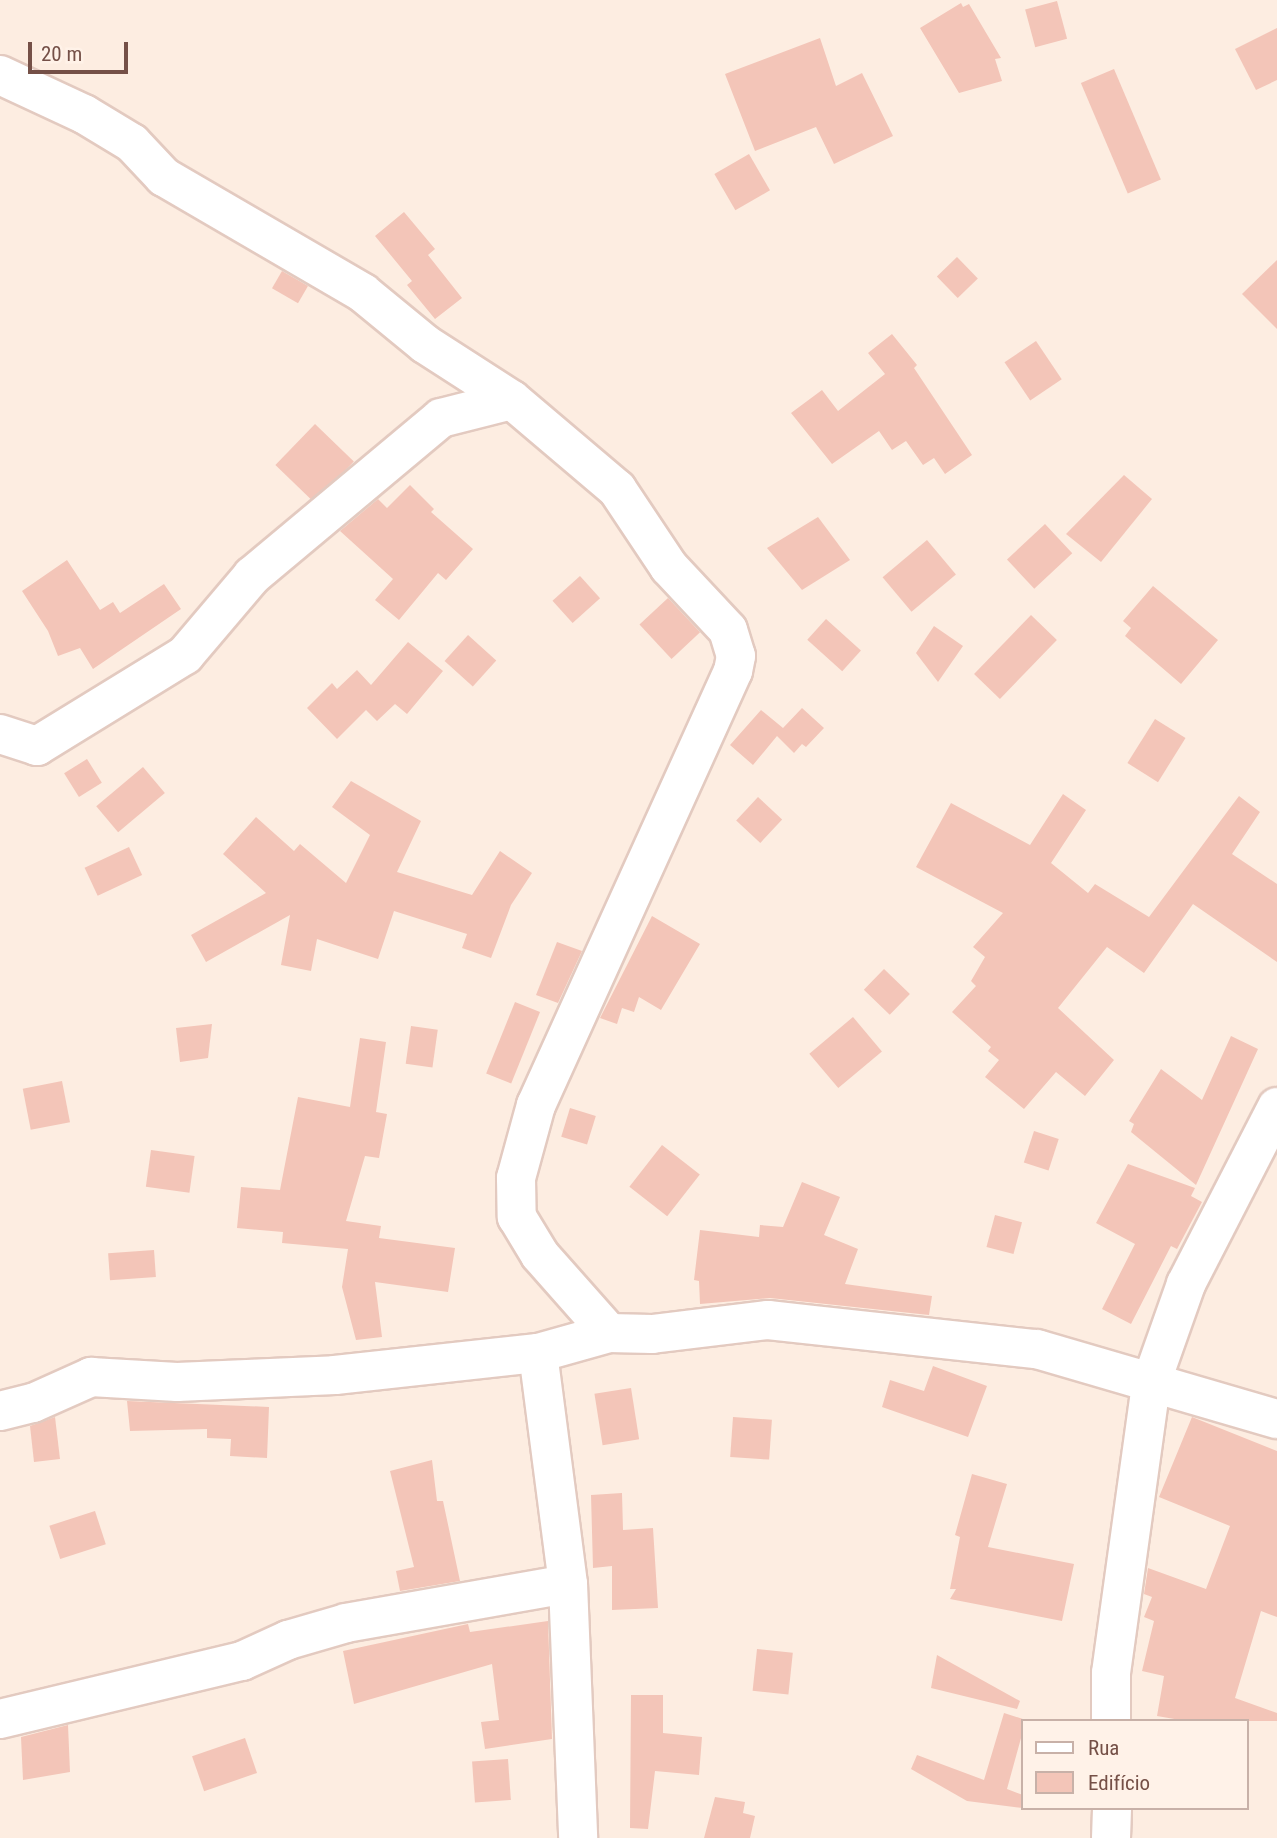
<!DOCTYPE html>
<html>
<head>
<meta charset="utf-8">
<style>
  body { margin:0 }
  #map { position:relative; width:1277px; height:1838px; overflow:hidden; background:#fdede1; font-family:"Roboto Condensed",sans-serif }
  div>[style] { position:absolute }
  [style*='--x'] { left:calc(var(--x)*1px); top:calc(var(--y)*1px); width:calc(var(--w)*1px); rotate:calc(var(--a)*1deg) }
  .building>* { inset:0; background:#f3c5b8; transform-origin:0 0 }
  .roads { filter:drop-shadow(2px 0 #e3cac0) drop-shadow(-2px 0 #e3cac0) drop-shadow(0 2px #e3cac0) drop-shadow(0 -2px #e3cac0) }
  .street>* { height:38px; margin:-19px; padding:0 19px; transform-origin:19px; border-radius:19px; background:#fff }
  span { translate:-50% -50%; white-space:nowrap; text-align:center; line-height:1.15; -webkit-text-stroke:5px #fff2e8; paint-order:stroke }
  .legend { position:absolute; left:1021px; top:1719px; width:228px; height:91px; box-sizing:border-box; background:#fff2e8; border:2px solid #c8b1a8; margin:0; padding:9px 12px; list-style:none; font-size:21px; color:#755047 }
  .legend li { display:flex; align-items:center; gap:14px; height:35px }
  .legend b { width:35px; border:2px solid #c8b1a8 }
  .scale { position:absolute; left:28px; top:42px; width:100px; height:32px; box-sizing:border-box; border:4px solid #755047; border-top:0; padding-left:9px; font-size:21px; line-height:24px; white-space:nowrap; color:#755047; -webkit-text-stroke:5px #fff2e8; paint-order:stroke }
</style>
</head>
<body>
<div id="map">
  <div class="building">
    <div style="left:1057px;top:1px;width:39px;height:33px;rotate:75deg"></div>
    <div style="clip-path:polygon(961px 3px,963px 7px,969px 4px,1001px 58px,995px 59px,1002px 81px,959px 93px,920px 28px)"></div>
    <div style="clip-path:polygon(1277px 28px,1277px 80px,1256px 90px,1235px 49px)"></div>
    <div style="clip-path:polygon(820px 38px,836px 86px,862px 73px,893px 136px,834px 164px,816px 127px,755px 151px,725px 74px)"></div>
    <div style="left:1114px;top:69px;width:120px;height:36px;rotate:67deg"></div>
    <div style="left:749px;top:154px;width:42px;height:40px;rotate:60deg"></div>
    <div style="clip-path:polygon(404px 212px,435px 249px,428px 255px,462px 298px,435px 319px,407px 285px,412px 281px,375px 236px)"></div>
    <div style="left:957px;top:257px;width:30px;height:28px;rotate:46deg"></div>
    <div style="clip-path:polygon(1277px 260px,1277px 329px,1242px 294px)"></div>
    <div style="left:282px;top:271px;width:30px;height:20px;rotate:30deg"></div>
    <div style="clip-path:polygon(892px 334px,917px 365px,914px 368px,972px 455px,945px 474px,934px 458px,923px 465px,906px 441px,892px 450px,879px 431px,832px 464px,791px 413px,822px 390px,838px 411px,885px 374px,868px 353px)"></div>
    <div style="left:1036px;top:341px;width:46px;height:38px;rotate:56deg"></div>
    <div style="left:315px;top:424px;width:54px;height:57px;rotate:44deg"></div>
    <div style="clip-path:polygon(1124px 475px,1152px 499px,1101px 562px,1066px 534px)"></div>
    <div style="clip-path:polygon(410px 485px,434px 509px,431px 512px,473px 549px,446px 580px,438px 573px,399px 620px,375px 600px,393px 579px,340px 531px,378px 499px,387px 508px)"></div>
    <div style="clip-path:polygon(818px 517px,850px 560px,802px 590px,767px 548px)"></div>
    <div style="left:1045px;top:524px;width:40px;height:52px;rotate:47deg"></div>
    <div style="left:927px;top:540px;width:45px;height:58px;rotate:50deg"></div>
    <div style="clip-path:polygon(67px 560px,100px 610px,113px 602px,120px 613px,164px 584px,181px 609px,93px 669px,80px 648px,58px 656px,48px 631px,22px 591px)"></div>
    <div style="left:580px;top:576px;width:30px;height:37px;rotate:48deg"></div>
    <div style="clip-path:polygon(1153px 586px,1218px 640px,1181px 684px,1125px 636px,1131px 628px,1123px 621px)"></div>
    <div style="left:668px;top:598px;width:47px;height:39px;rotate:47deg"></div>
    <div style="left:1031px;top:615px;width:36px;height:82px;rotate:44deg"></div>
    <div style="left:826px;top:619px;width:47px;height:28px;rotate:42deg"></div>
    <div style="clip-path:polygon(934px 626px,963px 646px,938px 682px,916px 653px)"></div>
    <div style="left:468px;top:635px;width:38px;height:35px;rotate:42deg"></div>
    <div style="clip-path:polygon(408px 642px,443px 671px,407px 714px,395px 704px,377px 721px,366px 710px,337px 739px,307px 708px,332px 683px,337px 689px,357px 670px,371px 685px)"></div>
    <div style="clip-path:polygon(802px 708px,824px 728px,806px 747px,802px 744px,794px 753px,777px 736px,753px 765px,730px 745px,761px 710px,783px 728px)"></div>
    <div style="left:1155px;top:719px;width:36px;height:52px;rotate:32deg"></div>
    <div style="left:87px;top:759px;width:28px;height:27px;rotate:58deg"></div>
    <div style="left:143px;top:767px;width:34px;height:61px;rotate:50deg"></div>
    <div style="clip-path:polygon(351px 781px,421px 821px,397px 872px,472px 895px,500px 851px,532px 873px,511px 905px,491px 958px,462px 948px,467px 934px,394px 911px,378px 959px,317px 939px,311px 971px,281px 965px,290px 915px,206px 962px,191px 935px,266px 893px,223px 854px,256px 817px,294px 851px,300px 844px,346px 883px,370px 835px,332px 807px)"></div>
    <div style="clip-path:polygon(1063px 794px,1086px 810px,1051px 863px,1088px 893px,1095px 884px,1149px 917px,1239px 796px,1260px 812px,1232px 854px,1277px 884px,1277px 962px,1193px 904px,1144px 973px,1107px 947px,1058px 1008px,1114px 1060px,1085px 1096px,1056px 1072px,1024px 1109px,985px 1077px,999px 1060px,988px 1051px,991px 1047px,952px 1012px,976px 986px,971px 981px,985px 957px,973px 947px,1003px 913px,916px 867px,951px 803px,1030px 845px)"></div>
    <div style="left:758px;top:797px;width:33px;height:32px;rotate:43deg"></div>
    <div style="left:129px;top:847px;width:31px;height:49px;rotate:65deg"></div>
    <div style="clip-path:polygon(652px 916px,700px 944px,661px 1010px,639px 997px,634px 1012px,622px 1008px,617px 1024px,600px 1018px)"></div>
    <div style="clip-path:polygon(557px 942px,582px 951px,558px 1003px,536px 995px)"></div>
    <div style="left:884px;top:969px;width:36px;height:29px;rotate:44deg"></div>
    <div style="left:515px;top:1002px;width:27px;height:77px;rotate:22deg"></div>
    <div style="left:853px;top:1017px;width:45px;height:57px;rotate:50deg"></div>
    <div style="clip-path:polygon(212px 1024px,208px 1058px,180px 1062px,176px 1028px)"></div>
    <div style="left:411px;top:1026px;width:27px;height:38px;rotate:8deg"></div>
    <div style="clip-path:polygon(1231px 1036px,1258px 1049px,1196px 1185px,1131px 1132px,1134px 1124px,1129px 1121px,1161px 1069px,1202px 1100px)"></div>
    <div style="clip-path:polygon(360px 1038px,386px 1042px,376px 1112px,387px 1114px,379px 1158px,365px 1156px,346px 1221px,381px 1226px,379px 1238px,455px 1248px,448px 1292px,375px 1282px,382px 1337px,356px 1340px,342px 1287px,348px 1249px,282px 1243px,283px 1232px,237px 1228px,241px 1187px,280px 1190px,298px 1097px,350px 1107px)"></div>
    <div style="left:62px;top:1081px;width:42px;height:40px;rotate:79deg"></div>
    <div style="left:570px;top:1108px;width:27px;height:30px;rotate:17deg"></div>
    <div style="left:1034px;top:1131px;width:26px;height:33px;rotate:18deg"></div>
    <div style="left:662px;top:1145px;width:48px;height:53px;rotate:38deg"></div>
    <div style="left:151px;top:1150px;width:44px;height:37px;rotate:8deg"></div>
    <div style="clip-path:polygon(1128px 1164px,1195px 1188px,1191px 1196px,1202px 1202px,1177px 1249px,1171px 1246px,1131px 1324px,1102px 1309px,1135px 1244px,1096px 1223px)"></div>
    <div style="clip-path:polygon(802px 1182px,840px 1197px,824px 1235px,858px 1249px,845px 1284px,932px 1296px,929px 1315px,770px 1298px,700px 1304px,699px 1281px,694px 1280px,700px 1230px,759px 1237px,760px 1225px,783px 1227px)"></div>
    <div style="left:995px;top:1215px;width:28px;height:33px;rotate:15deg"></div>
    <div style="left:154px;top:1250px;width:27px;height:46px;rotate:86deg"></div>
    <div style="clip-path:polygon(933px 1366px,987px 1386px,968px 1437px,882px 1407px,890px 1380px,924px 1391px)"></div>
    <div style="left:631px;top:1388px;width:52px;height:37px;rotate:81deg"></div>
    <div style="clip-path:polygon(127px 1401px,269px 1407px,267px 1458px,230px 1456px,231px 1439px,207px 1438px,207px 1429px,130px 1431px)"></div>
    <div style="clip-path:polygon(55px 1417px,60px 1459px,34px 1462px,30px 1426px)"></div>
    <div style="left:733px;top:1417px;width:39px;height:40px;rotate:4deg"></div>
    <div style="clip-path:polygon(1192px 1417px,1277px 1451px,1277px 1617px,1261px 1611px,1235px 1698px,1277px 1713px,1277px 1721px,1186px 1721px,1157px 1716px,1164px 1676px,1142px 1671px,1154px 1621px,1144px 1617px,1152px 1597px,1144px 1594px,1148px 1568px,1206px 1589px,1230px 1526px,1159px 1497px)"></div>
    <div style="clip-path:polygon(432px 1460px,437px 1501px,443px 1501px,460px 1581px,400px 1591px,396px 1571px,414px 1567px,390px 1471px)"></div>
    <div style="clip-path:polygon(972px 1474px,1007px 1484px,988px 1547px,1074px 1564px,1062px 1621px,950px 1599px,956px 1589px,950px 1589px,960px 1537px,955px 1535px)"></div>
    <div style="clip-path:polygon(622px 1493px,623px 1530px,653px 1528px,658px 1608px,612px 1610px,612px 1566px,593px 1568px,591px 1495px)"></div>
    <div style="left:95px;top:1511px;width:35px;height:48px;rotate:72deg"></div>
    <div style="clip-path:polygon(548px 1621px,552px 1739px,485px 1749px,481px 1722px,499px 1720px,492px 1664px,354px 1704px,343px 1651px,468px 1624px,470px 1632px)"></div>
    <div style="left:757px;top:1649px;width:36px;height:42px;rotate:6deg"></div>
    <div style="clip-path:polygon(937px 1655px,1020px 1701px,1017px 1709px,931px 1688px)"></div>
    <div style="clip-path:polygon(631px 1695px,663px 1695px,663px 1733px,702px 1737px,699px 1775px,655px 1771px,648px 1829px,630px 1828px)"></div>
    <div style="clip-path:polygon(1004px 1713px,1026px 1720px,1007px 1789px,1023px 1795px,1023px 1808px,967px 1801px,911px 1769px,917px 1755px,984px 1780px)"></div>
    <div style="clip-path:polygon(68px 1725px,70px 1772px,23px 1780px,21px 1737px)"></div>
    <div style="left:245px;top:1738px;width:37px;height:56px;rotate:71deg"></div>
    <div style="left:508px;top:1759px;width:41px;height:36px;rotate:86deg"></div>
    <div style="clip-path:polygon(715px 1797px,745px 1802px,743px 1813px,755px 1816px,750px 1838px,704px 1838px)"></div>
  </div>
  <div class="roads">
    <div class="street">
      <div style="--x:0;--y:75;--w:93;--a:24.9"></div>
      <div style="--x:84;--y:114;--w:56;--a:31.1"></div>
      <div style="--x:132;--y:143;--w:47;--a:46.7"></div>
      <div style="--x:164;--y:177;--w:230;--a:30.2"></div>
      <div style="--x:363;--y:293;--w:80;--a:39.4"></div>
      <div style="--x:425;--y:344;--w:103;--a:32.8"></div>
      <div style="--x:512;--y:400;--w:138;--a:40.3"></div>
      <div style="--x:617;--y:489;--w:94;--a:56.3"></div>
      <div style="--x:669;--y:567;--w:86;--a:46.9"></div>
      <div style="--x:728;--y:630;--w:27;--a:73"></div>
      <div style="--x:736;--y:656;--w:15;--a:101"></div>
      <div style="--x:733;--y:671;--w:477;--a:114.4"></div>
      <div style="--x:536;--y:1105;--w:76;--a:105.3"></div>
      <div style="--x:516;--y:1178;--w:39;--a:89"></div>
      <div style="--x:517;--y:1217;--w:44;--a:58.8"></div>
      <div style="--x:540;--y:1255;--w:104;--a:48.5"></div>
      <div style="--x:0;--y:734;--w:39;--a:18"></div>
      <div style="--x:37;--y:746;--w:174;--a:-31.6"></div>
      <div style="--x:185;--y:655;--w:104;--a:-49.7"></div>
      <div style="--x:252;--y:576;--w:246;--a:-39.9"></div>
      <div style="--x:441;--y:418;--w:73;--a:-14.2"></div>
      <div style="--x:538;--y:1353;--w:233;--a:82.6"></div>
      <div style="--x:568;--y:1584;--w:254;--a:87.7"></div>
      <div style="--x:0;--y:1411;--w:34;--a:-14"></div>
      <div style="--x:33;--y:1403;--w:64;--a:-24.1"></div>
      <div style="--x:91;--y:1377;--w:86;--a:3.3"></div>
      <div style="--x:177;--y:1382;--w:158;--a:-2.5"></div>
      <div style="--x:335;--y:1375;--w:204;--a:-6.2"></div>
      <div style="--x:538;--y:1353;--w:74;--a:-15.7"></div>
      <div style="--x:609;--y:1333;--w:43;--a:1.3"></div>
      <div style="--x:652;--y:1334;--w:117;--a:-6.9"></div>
      <div style="--x:768;--y:1320;--w:271;--a:6.2"></div>
      <div style="--x:1037;--y:1349;--w:250;--a:16.3"></div>
      <div style="--x:0;--y:1719;--w:249;--a:-13.5"></div>
      <div style="--x:242;--y:1661;--w:51;--a:-24.5"></div>
      <div style="--x:288;--y:1640;--w:60;--a:-16.3"></div>
      <div style="--x:346;--y:1623;--w:225;--a:-10"></div>
      <div style="--x:1111;--y:1721;--w:48;--a:-90"></div>
      <div style="--x:1111;--y:1673;--w:293;--a:-82.1"></div>
      <div style="--x:1151;--y:1383;--w:105;--a:-70.5"></div>
      <div style="--x:1186;--y:1284;--w:199;--a:-62.8"></div>
      <div style="--x:1111;--y:1838;--w:30;--a:-88"></div>
    </div>
  </div>
  <ul class="legend">
  <li><b style="height:9px;background:#fff"></b>Rua</li>
  <li><b style="height:19px;background:#f3c5b8"></b>Edifício</li>
  </ul>
  <div class="scale">20 m</div>
</div>
</body>
</html>
